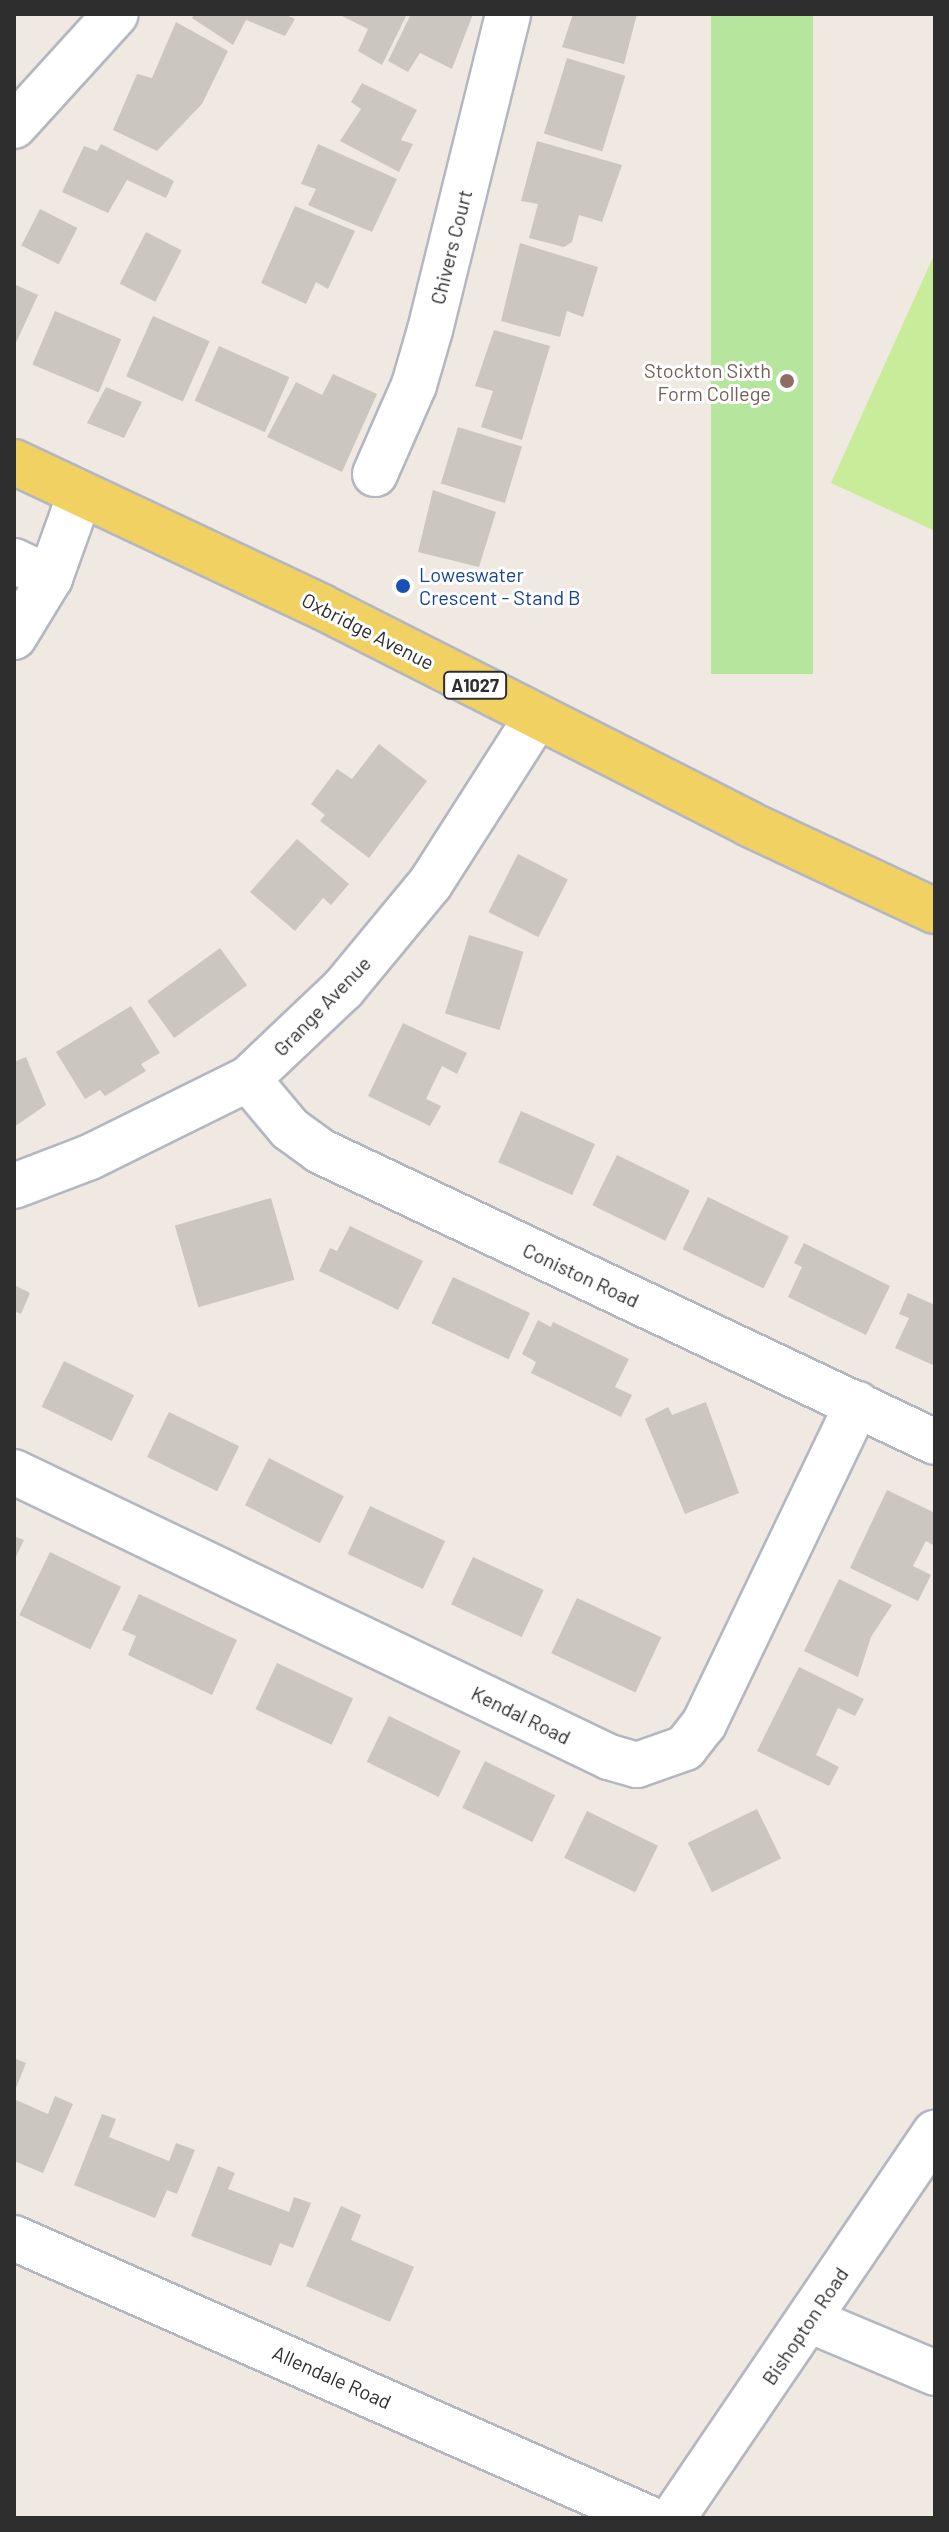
<!DOCTYPE html>
<html>
<head>
<meta charset="utf-8">
<style>
  body { margin:0 }
  #map { position:relative; width:949px; height:2532px; overflow:hidden; background:#efe9e1; font-family:Barlow,sans-serif }
  div>[style] { position:absolute }
  [style*='--x'] { left:calc(var(--x)*1px); top:calc(var(--y)*1px); width:calc(var(--w)*1px); rotate:calc(var(--a)*1deg) }
  .green>* { inset:0; background:#b6e59e; transform-origin:0 0 }
  .pitch>* { inset:0; background:#c9ec9a }
  .building>* { inset:0; background:#cbc7bf; transform-origin:0 0 }
  .roads { filter:drop-shadow(2px 0 #b4b7c1) drop-shadow(-2px 0 #b4b7c1) drop-shadow(0 2px #b4b7c1) drop-shadow(0 -2px #b4b7c1) }
  .street>* { height:44px; margin:-22px; padding:0 22px; transform-origin:22px; border-radius:22px; background:#fff }
  .secondary>* { height:44px; margin:-22px; padding:0 22px; transform-origin:22px; border-radius:22px; background:#fff }
  .primary>* { height:44px; margin:-22px; padding:0 22px; transform-origin:22px; border-radius:22px; background:#f2d163 }
  .dots>* { width:22px; height:22px; translate:-50% -50%; box-sizing:border-box; border:4px solid #fff; border-radius:50% }
  span { translate:-50% -50%; white-space:nowrap; text-align:center; line-height:1.15; -webkit-text-stroke:6px #fff; paint-order:stroke }
  .shield-label span { padding:2px 6px; background:#fff; border:2px solid; border-radius:6px; -webkit-text-stroke-width:0 }
  .shield-label { font-size:18px; color:#2e2e2e; font-weight:700 }
  .street-label { font-size:20px; color:#2e2e2e }
  .education-label { font-size:20px; color:#785e54 }
  .right { translate:-100% -50%; text-align:right }
  .transit-label { font-size:20px; color:#164399 }
  .left { translate:0 -50%; text-align:left }
  .frame { position:absolute; inset:0; border:16px solid #2e2e2e; pointer-events:none }
</style>
</head>
<body>
<div id="map">
  <div class="green">
    <div style="left:711px;top:14px;width:102px;height:660px"></div>
  </div>
  <div class="pitch">
    <div style="clip-path:polygon(935px 253px,935px 531px,831px 483px)"></div>
  </div>
  <div class="building">
    <div style="clip-path:polygon(194px 14px,284px 14px,295px 19px,285px 36px,246px 20px,233px 45px,192px 18px)"></div>
    <div style="clip-path:polygon(338px 14px,407px 14px,382px 65px,358px 51px,368px 29px)"></div>
    <div style="clip-path:polygon(411px 14px,473px 14px,452px 69px,420px 53px,408px 72px,388px 61px)"></div>
    <div style="clip-path:polygon(573px 14px,637px 14px,624px 64px,562px 47px)"></div>
    <div style="clip-path:polygon(176px 22px,228px 51px,202px 104px,157px 151px,113px 130px,137px 74px,152px 78px)"></div>
    <div style="left:567px;top:58px;width:61px;height:79px;rotate:17deg"></div>
    <div style="clip-path:polygon(362px 83px,417px 110px,401px 140px,413px 144px,399px 172px,340px 141px,361px 109px,351px 102px)"></div>
    <div style="clip-path:polygon(537px 141px,622px 165px,602px 222px,579px 215px,572px 242px,564px 247px,529px 238px,538px 204px,521px 201px)"></div>
    <div style="clip-path:polygon(101px 144px,174px 181px,166px 198px,127px 180px,108px 213px,62px 192px,84px 146px,97px 151px)"></div>
    <div style="clip-path:polygon(318px 144px,397px 179px,372px 232px,308px 205px,316px 189px,301px 184px)"></div>
    <div style="clip-path:polygon(295px 206px,355px 231px,328px 289px,316px 282px,306px 304px,261px 283px)"></div>
    <div style="left:40px;top:209px;width:42px;height:41px;rotate:27deg"></div>
    <div style="left:146px;top:232px;width:40px;height:58px;rotate:27deg"></div>
    <div style="clip-path:polygon(520px 243px,598px 267px,583px 317px,567px 311px,560px 337px,501px 321px)"></div>
    <div style="clip-path:polygon(14px 284px,38px 295px,14px 347px)"></div>
    <div style="left:55px;top:311px;width:72px;height:58px;rotate:23deg"></div>
    <div style="left:153px;top:316px;width:62px;height:66px;rotate:24deg"></div>
    <div style="clip-path:polygon(494px 330px,550px 346px,522px 440px,481px 427px,493px 391px,475px 386px)"></div>
    <div style="left:219px;top:346px;width:77px;height:60px;rotate:24deg"></div>
    <div style="clip-path:polygon(333px 374px,377px 394px,342px 472px,267px 437px,296px 382px,322px 395px)"></div>
    <div style="clip-path:polygon(106px 387px,142px 402px,124px 438px,87px 423px)"></div>
    <div style="left:458px;top:427px;width:67px;height:59px;rotate:17deg"></div>
    <div style="clip-path:polygon(433px 490px,496px 512px,479px 567px,418px 552px)"></div>
    <div style="clip-path:polygon(379px 744px,427px 781px,369px 858px,320px 821px,325px 815px,311px 804px,337px 769px,352px 779px)"></div>
    <div style="clip-path:polygon(297px 839px,349px 884px,331px 905px,323px 898px,295px 931px,250px 892px)"></div>
    <div style="left:518px;top:854px;width:56px;height:65px;rotate:27deg"></div>
    <div style="left:469px;top:935px;width:57px;height:82px;rotate:17deg"></div>
    <div style="left:220px;top:948px;width:46px;height:90px;rotate:54deg"></div>
    <div style="clip-path:polygon(131px 1006px,160px 1053px,141px 1064px,146px 1071px,105px 1096px,100px 1090px,85px 1099px,56px 1052px)"></div>
    <div style="clip-path:polygon(403px 1023px,467px 1053px,457px 1074px,442px 1066px,435px 1080px,426px 1099px,441px 1106px,430px 1126px,368px 1096px)"></div>
    <div style="clip-path:polygon(26px 1057px,46px 1105px,14px 1127px,14px 1062px)"></div>
    <div style="left:521px;top:1111px;width:81px;height:56px;rotate:24deg"></div>
    <div style="left:617px;top:1155px;width:81px;height:56px;rotate:26deg"></div>
    <div style="left:708px;top:1197px;width:90px;height:58px;rotate:26deg"></div>
    <div style="left:271px;top:1198px;width:85px;height:100px;rotate:74deg"></div>
    <div style="clip-path:polygon(350px 1226px,423px 1261px,398px 1310px,319px 1271px,330px 1248px,337px 1251px)"></div>
    <div style="clip-path:polygon(804px 1243px,890px 1286px,866px 1335px,788px 1297px,802px 1267px,794px 1263px)"></div>
    <div style="left:453px;top:1277px;width:85px;height:51px;rotate:25deg"></div>
    <div style="clip-path:polygon(14px 1285px,30px 1293px,21px 1314px,14px 1311px)"></div>
    <div style="clip-path:polygon(908px 1293px,935px 1305px,935px 1366px,895px 1348px,909px 1318px,899px 1314px)"></div>
    <div style="clip-path:polygon(538px 1320px,551px 1327px,553px 1322px,629px 1359px,615px 1387px,632px 1395px,621px 1417px,531px 1373px,536px 1362px,522px 1354px)"></div>
    <div style="left:64px;top:1361px;width:78px;height:51px;rotate:26deg"></div>
    <div style="clip-path:polygon(706px 1402px,739px 1493px,685px 1514px,645px 1419px,668px 1407px,672px 1415px)"></div>
    <div style="left:169px;top:1412px;width:78px;height:50px;rotate:26deg"></div>
    <div style="left:269px;top:1458px;width:84px;height:53px;rotate:27deg"></div>
    <div style="clip-path:polygon(887px 1490px,935px 1513px,935px 1546px,926px 1541px,913px 1566px,931px 1575px,918px 1601px,850px 1568px)"></div>
    <div style="left:370px;top:1506px;width:83px;height:53px;rotate:25deg"></div>
    <div style="clip-path:polygon(14px 1536px,24px 1540px,14px 1561px)"></div>
    <div style="left:50px;top:1552px;width:79px;height:70px;rotate:26deg"></div>
    <div style="left:473px;top:1557px;width:78px;height:52px;rotate:25deg"></div>
    <div style="clip-path:polygon(839px 1579px,892px 1605px,871px 1637px,858px 1677px,804px 1651px)"></div>
    <div style="clip-path:polygon(139px 1594px,237px 1640px,212px 1695px,128px 1655px,136px 1636px,122px 1630px)"></div>
    <div style="left:577px;top:1598px;width:93px;height:61px;rotate:25deg"></div>
    <div style="left:277px;top:1663px;width:84px;height:51px;rotate:25deg"></div>
    <div style="clip-path:polygon(799px 1667px,864px 1699px,855px 1716px,838px 1708px,816px 1755px,839px 1767px,829px 1786px,757px 1751px)"></div>
    <div style="left:389px;top:1716px;width:80px;height:51px;rotate:26deg"></div>
    <div style="left:485px;top:1761px;width:78px;height:52px;rotate:26deg"></div>
    <div style="left:757px;top:1809px;width:55px;height:77px;rotate:64deg"></div>
    <div style="left:587px;top:1811px;width:79px;height:52px;rotate:26deg"></div>
    <div style="clip-path:polygon(14px 2058px,26px 2063px,14px 2093px)"></div>
    <div style="clip-path:polygon(55px 2096px,73px 2104px,43px 2173px,14px 2161px,14px 2099px,48px 2114px)"></div>
    <div style="clip-path:polygon(102px 2114px,116px 2119px,109px 2137px,169px 2161px,176px 2143px,195px 2150px,177px 2194px,167px 2190px,155px 2218px,74px 2185px)"></div>
    <div style="clip-path:polygon(218px 2166px,235px 2173px,228px 2189px,289px 2212px,294px 2197px,311px 2203px,293px 2248px,280px 2243px,271px 2266px,191px 2236px)"></div>
    <div style="clip-path:polygon(341px 2206px,361px 2215px,351px 2240px,414px 2267px,390px 2322px,306px 2286px)"></div>
  </div>
  <div class="roads">
    <div class="street">
      <div style="--x:14;--y:126;--w:151;--a:-47.7"></div>
      <div style="--x:375;--y:474;--w:97;--a:-66.3"></div>
      <div style="--x:414;--y:385;--w:57;--a:-73.8"></div>
      <div style="--x:430;--y:330;--w:325;--a:-76.1"></div>
      <div style="--x:14;--y:561;--w:40;--a:25"></div>
      <div style="--x:14;--y:637;--w:69;--a:-58.6"></div>
      <div style="--x:50;--y:578;--w:89;--a:-70.3"></div>
      <div style="--x:248;--y:1079;--w:65;--a:50"></div>
      <div style="--x:290;--y:1129;--w:37;--a:36"></div>
      <div style="--x:320;--y:1151;--w:680;--a:25.32"></div>
      <div style="--x:14;--y:1186;--w:81;--a:-20.9"></div>
      <div style="--x:90;--y:1157;--w:176;--a:-26.3"></div>
      <div style="--x:248;--y:1079;--w:131;--a:-43.5"></div>
      <div style="--x:343;--y:989;--w:136;--a:-50.4"></div>
      <div style="--x:430;--y:884;--w:198;--a:-57.4"></div>
      <div style="--x:14;--y:1472;--w:660;--a:25.59"></div>
      <div style="--x:609;--y:1757;--w:29;--a:16"></div>
      <div style="--x:637;--y:1765;--w:51;--a:-19.5"></div>
      <div style="--x:685;--y:1748;--w:31;--a:-52"></div>
      <div style="--x:704;--y:1724;--w:355;--a:-64.4"></div>
      <div style="--x:14;--y:2238;--w:693;--a:23.83"></div>
      <div style="--x:809;--y:2320;--w:137;--a:22.8"></div>
    </div>
    <div class="secondary">
      <div style="--x:673;--y:2518;--w:466;--a:-55.8"></div>
    </div>
    <div class="primary">
      <div style="--x:14;--y:462;--w:340;--a:25.2"></div>
      <div style="--x:322;--y:607;--w:479;--a:26.9"></div>
      <div style="--x:749;--y:824;--w:205;--a:25.1"></div>
    </div>
  </div>
  <div class="dots">
    <div style="left:787px;top:381px;background:#8d6e63"></div>
    <div style="left:403px;top:586px;background:#1a4fb4"></div>
  </div>
  <div class="shield-label">
    <span style="left:475px;top:685px">A1027</span>
  </div>
  <div class="street-label">
    <span style="left:451px;top:247px;rotate:-76deg">Chivers Court</span>
    <span style="left:368px;top:631px;rotate:27deg">Oxbridge Avenue</span>
    <span style="left:322px;top:1006px;rotate:-46deg">Grange Avenue</span>
    <span style="left:581px;top:1275px;rotate:25deg">Coniston Road</span>
    <span style="left:521px;top:1715px;rotate:26deg">Kendal Road</span>
    <span style="left:805px;top:2326px;rotate:-56deg">Bishopton Road</span>
    <span style="left:332px;top:2377px;rotate:24deg">Allendale Road</span>
  </div>
  <div class="education-label">
    <span class="right" style="left:771px;top:382px">Stockton Sixth<br>Form College</span>
  </div>
  <div class="transit-label">
    <span class="left" style="left:419px;top:586px">Loweswater<br>Crescent - Stand B</span>
  </div>
  <div class="frame"></div>
</div>
</body>
</html>
